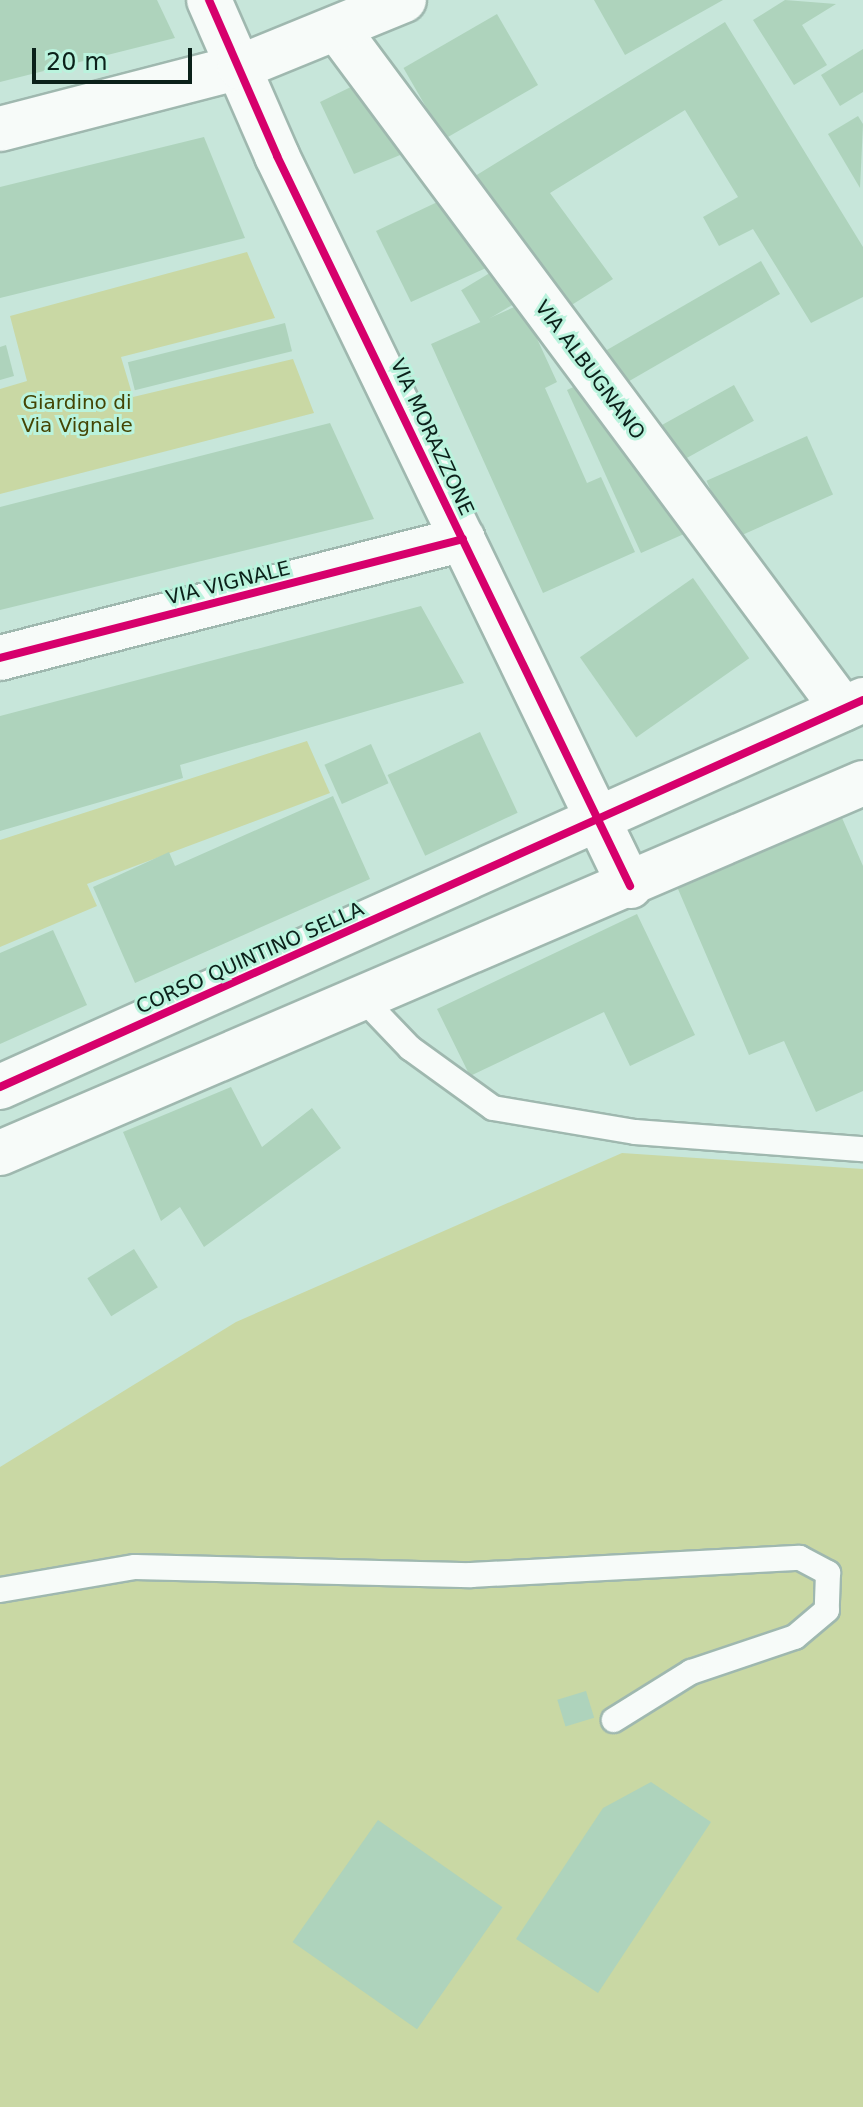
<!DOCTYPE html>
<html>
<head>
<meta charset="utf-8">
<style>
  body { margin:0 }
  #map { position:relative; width:863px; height:2107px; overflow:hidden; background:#c7e6da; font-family:"DejaVu Sans",sans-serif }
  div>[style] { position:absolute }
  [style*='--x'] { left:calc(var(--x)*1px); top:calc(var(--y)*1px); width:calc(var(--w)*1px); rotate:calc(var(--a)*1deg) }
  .green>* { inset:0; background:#c9d8a4 }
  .building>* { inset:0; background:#aed3bc; transform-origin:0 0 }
  .roads { filter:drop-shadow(2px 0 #9fb8af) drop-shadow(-2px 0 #9fb8af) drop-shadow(0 2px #9fb8af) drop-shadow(0 -2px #9fb8af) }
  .lane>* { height:24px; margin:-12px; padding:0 12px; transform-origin:12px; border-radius:12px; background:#f7fbf9 }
  .street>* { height:44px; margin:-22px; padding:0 22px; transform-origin:22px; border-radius:22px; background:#f7fbf9 }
  .cycleway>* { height:8px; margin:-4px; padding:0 4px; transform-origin:4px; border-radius:4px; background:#d6006c }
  span { translate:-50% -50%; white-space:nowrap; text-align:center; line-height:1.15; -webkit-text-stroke:6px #baf3dd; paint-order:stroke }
  .street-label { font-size:20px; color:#0b211a }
  .park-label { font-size:20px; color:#444403 }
  .scale { position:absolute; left:32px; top:48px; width:160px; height:36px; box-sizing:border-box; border:4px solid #0b211a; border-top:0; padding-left:10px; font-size:24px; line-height:28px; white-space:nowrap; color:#0b211a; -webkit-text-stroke:6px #baf3dd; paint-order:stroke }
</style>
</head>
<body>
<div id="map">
  <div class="green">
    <div style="clip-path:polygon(247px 252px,275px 318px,121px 357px,133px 397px,293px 359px,314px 413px,0 494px,0 389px,27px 381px,10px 316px)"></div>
    <div style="clip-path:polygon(307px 741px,330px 793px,87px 884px,97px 906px,0 947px,0 840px)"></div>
    <div style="clip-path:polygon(622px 1153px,863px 1169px,863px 2107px,0 2107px,0 1467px,236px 1322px)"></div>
  </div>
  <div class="building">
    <div style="clip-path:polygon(0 0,157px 0,175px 38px,0 82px)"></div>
    <div style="clip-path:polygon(594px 0,723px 0,625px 55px)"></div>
    <div style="clip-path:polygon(785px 0,836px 4px,802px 25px,827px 65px,794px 85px,753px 20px)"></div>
    <div style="left:497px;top:14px;width:82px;height:108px;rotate:60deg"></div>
    <div style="clip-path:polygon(725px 22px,863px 247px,863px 297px,811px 323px,753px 229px,719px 246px,703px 217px,738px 197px,685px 110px,550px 193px,613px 279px,562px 311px,467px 181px)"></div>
    <div style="clip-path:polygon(863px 49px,863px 92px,840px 106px,821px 75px)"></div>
    <div style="clip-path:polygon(357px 84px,405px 153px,354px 174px,320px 102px)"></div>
    <div style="clip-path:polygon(858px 116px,863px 124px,860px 188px,828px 134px)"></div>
    <div style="clip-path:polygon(204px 137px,245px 238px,0 298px,0 187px)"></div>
    <div style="clip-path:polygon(448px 197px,497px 263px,411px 302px,376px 231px)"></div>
    <div style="left:761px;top:261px;width:38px;height:186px;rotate:60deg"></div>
    <div style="left:498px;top:268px;width:39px;height:43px;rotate:59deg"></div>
    <div style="clip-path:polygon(521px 304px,557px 382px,545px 388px,587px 483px,601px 477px,635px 552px,543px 593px,431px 344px)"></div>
    <div style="left:285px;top:323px;width:29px;height:162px;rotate:76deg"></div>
    <div style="clip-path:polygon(6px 345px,14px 376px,0 380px,0 347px)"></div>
    <div style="clip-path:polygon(584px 382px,693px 530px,641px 553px,567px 390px)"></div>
    <div style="left:734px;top:385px;width:41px;height:86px;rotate:61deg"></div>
    <div style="clip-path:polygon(330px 423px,374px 519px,0 610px,0 507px)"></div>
    <div style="left:807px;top:436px;width:64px;height:110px;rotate:66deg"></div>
    <div style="left:693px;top:578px;width:98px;height:138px;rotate:55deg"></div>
    <div style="clip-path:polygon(421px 606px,464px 683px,180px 765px,183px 778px,0 831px,0 716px)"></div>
    <div style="left:480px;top:732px;width:89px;height:102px;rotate:65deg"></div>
    <div style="left:371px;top:744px;width:43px;height:51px;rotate:66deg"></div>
    <div style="clip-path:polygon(333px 796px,370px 879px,135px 983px,93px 887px,169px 852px,175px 866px)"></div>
    <div style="clip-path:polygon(839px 811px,863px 866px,863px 1091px,816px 1112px,784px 1041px,749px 1055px,675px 882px)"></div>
    <div style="clip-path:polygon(637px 914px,695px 1035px,630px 1066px,604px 1012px,470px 1076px,437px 1009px)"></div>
    <div style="clip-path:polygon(53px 930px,87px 1005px,0 1044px,0 953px)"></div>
    <div style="clip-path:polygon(231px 1087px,262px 1147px,312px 1108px,341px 1148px,204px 1247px,180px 1207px,161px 1221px,123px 1132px)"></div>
    <div style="left:134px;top:1249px;width:45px;height:55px;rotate:58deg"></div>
    <div style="left:586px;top:1691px;width:28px;height:30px;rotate:73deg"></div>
    <div style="clip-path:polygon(651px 1782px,711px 1822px,598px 1993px,516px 1939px,603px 1808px)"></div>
    <div style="left:378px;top:1820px;width:152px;height:149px;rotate:35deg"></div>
  </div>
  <div class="roads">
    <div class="lane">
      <div style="--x:363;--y:999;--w:68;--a:46.2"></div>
      <div style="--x:410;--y:1048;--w:102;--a:35.9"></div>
      <div style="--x:493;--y:1108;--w:144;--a:9.6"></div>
      <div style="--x:635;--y:1132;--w:229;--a:4.3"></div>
      <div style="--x:0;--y:1590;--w:137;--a:-9.7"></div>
      <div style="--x:135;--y:1567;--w:336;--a:1.4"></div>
      <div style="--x:471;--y:1575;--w:329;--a:-3"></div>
      <div style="--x:800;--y:1558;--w:32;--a:28"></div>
      <div style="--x:828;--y:1573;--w:37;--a:92"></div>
      <div style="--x:827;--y:1610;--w:42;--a:139.8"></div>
      <div style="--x:795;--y:1637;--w:110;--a:161.4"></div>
      <div style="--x:691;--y:1672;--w:91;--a:148.1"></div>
    </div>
    <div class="street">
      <div style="--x:209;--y:0;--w:170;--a:66.4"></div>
      <div style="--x:277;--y:156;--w:811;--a:64.19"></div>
      <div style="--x:338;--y:30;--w:846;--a:53.36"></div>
      <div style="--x:0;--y:129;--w:248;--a:-14.5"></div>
      <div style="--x:240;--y:67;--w:177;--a:-22.2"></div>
      <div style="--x:0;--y:658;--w:478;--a:-14.4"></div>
      <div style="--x:0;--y:1087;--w:946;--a:-24.15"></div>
      <div style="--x:0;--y:1153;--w:939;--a:-23.21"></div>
    </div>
  </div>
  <div class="cycleway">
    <div style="--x:209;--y:0;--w:170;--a:66.4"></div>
    <div style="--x:277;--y:156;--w:811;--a:64.19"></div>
    <div style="--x:0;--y:658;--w:478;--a:-14.4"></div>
    <div style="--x:0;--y:1087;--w:946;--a:-24.15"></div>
  </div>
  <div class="street-label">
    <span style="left:590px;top:370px;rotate:53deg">VIA ALBUGNANO</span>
    <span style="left:432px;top:437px;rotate:65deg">VIA MORAZZONE</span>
    <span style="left:228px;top:583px;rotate:-14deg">VIA VIGNALE</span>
    <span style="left:250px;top:958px;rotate:-24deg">CORSO QUINTINO SELLA</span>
  </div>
  <div class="park-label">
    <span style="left:77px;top:414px">Giardino di<br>Via Vignale</span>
  </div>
  <div class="scale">20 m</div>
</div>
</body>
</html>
